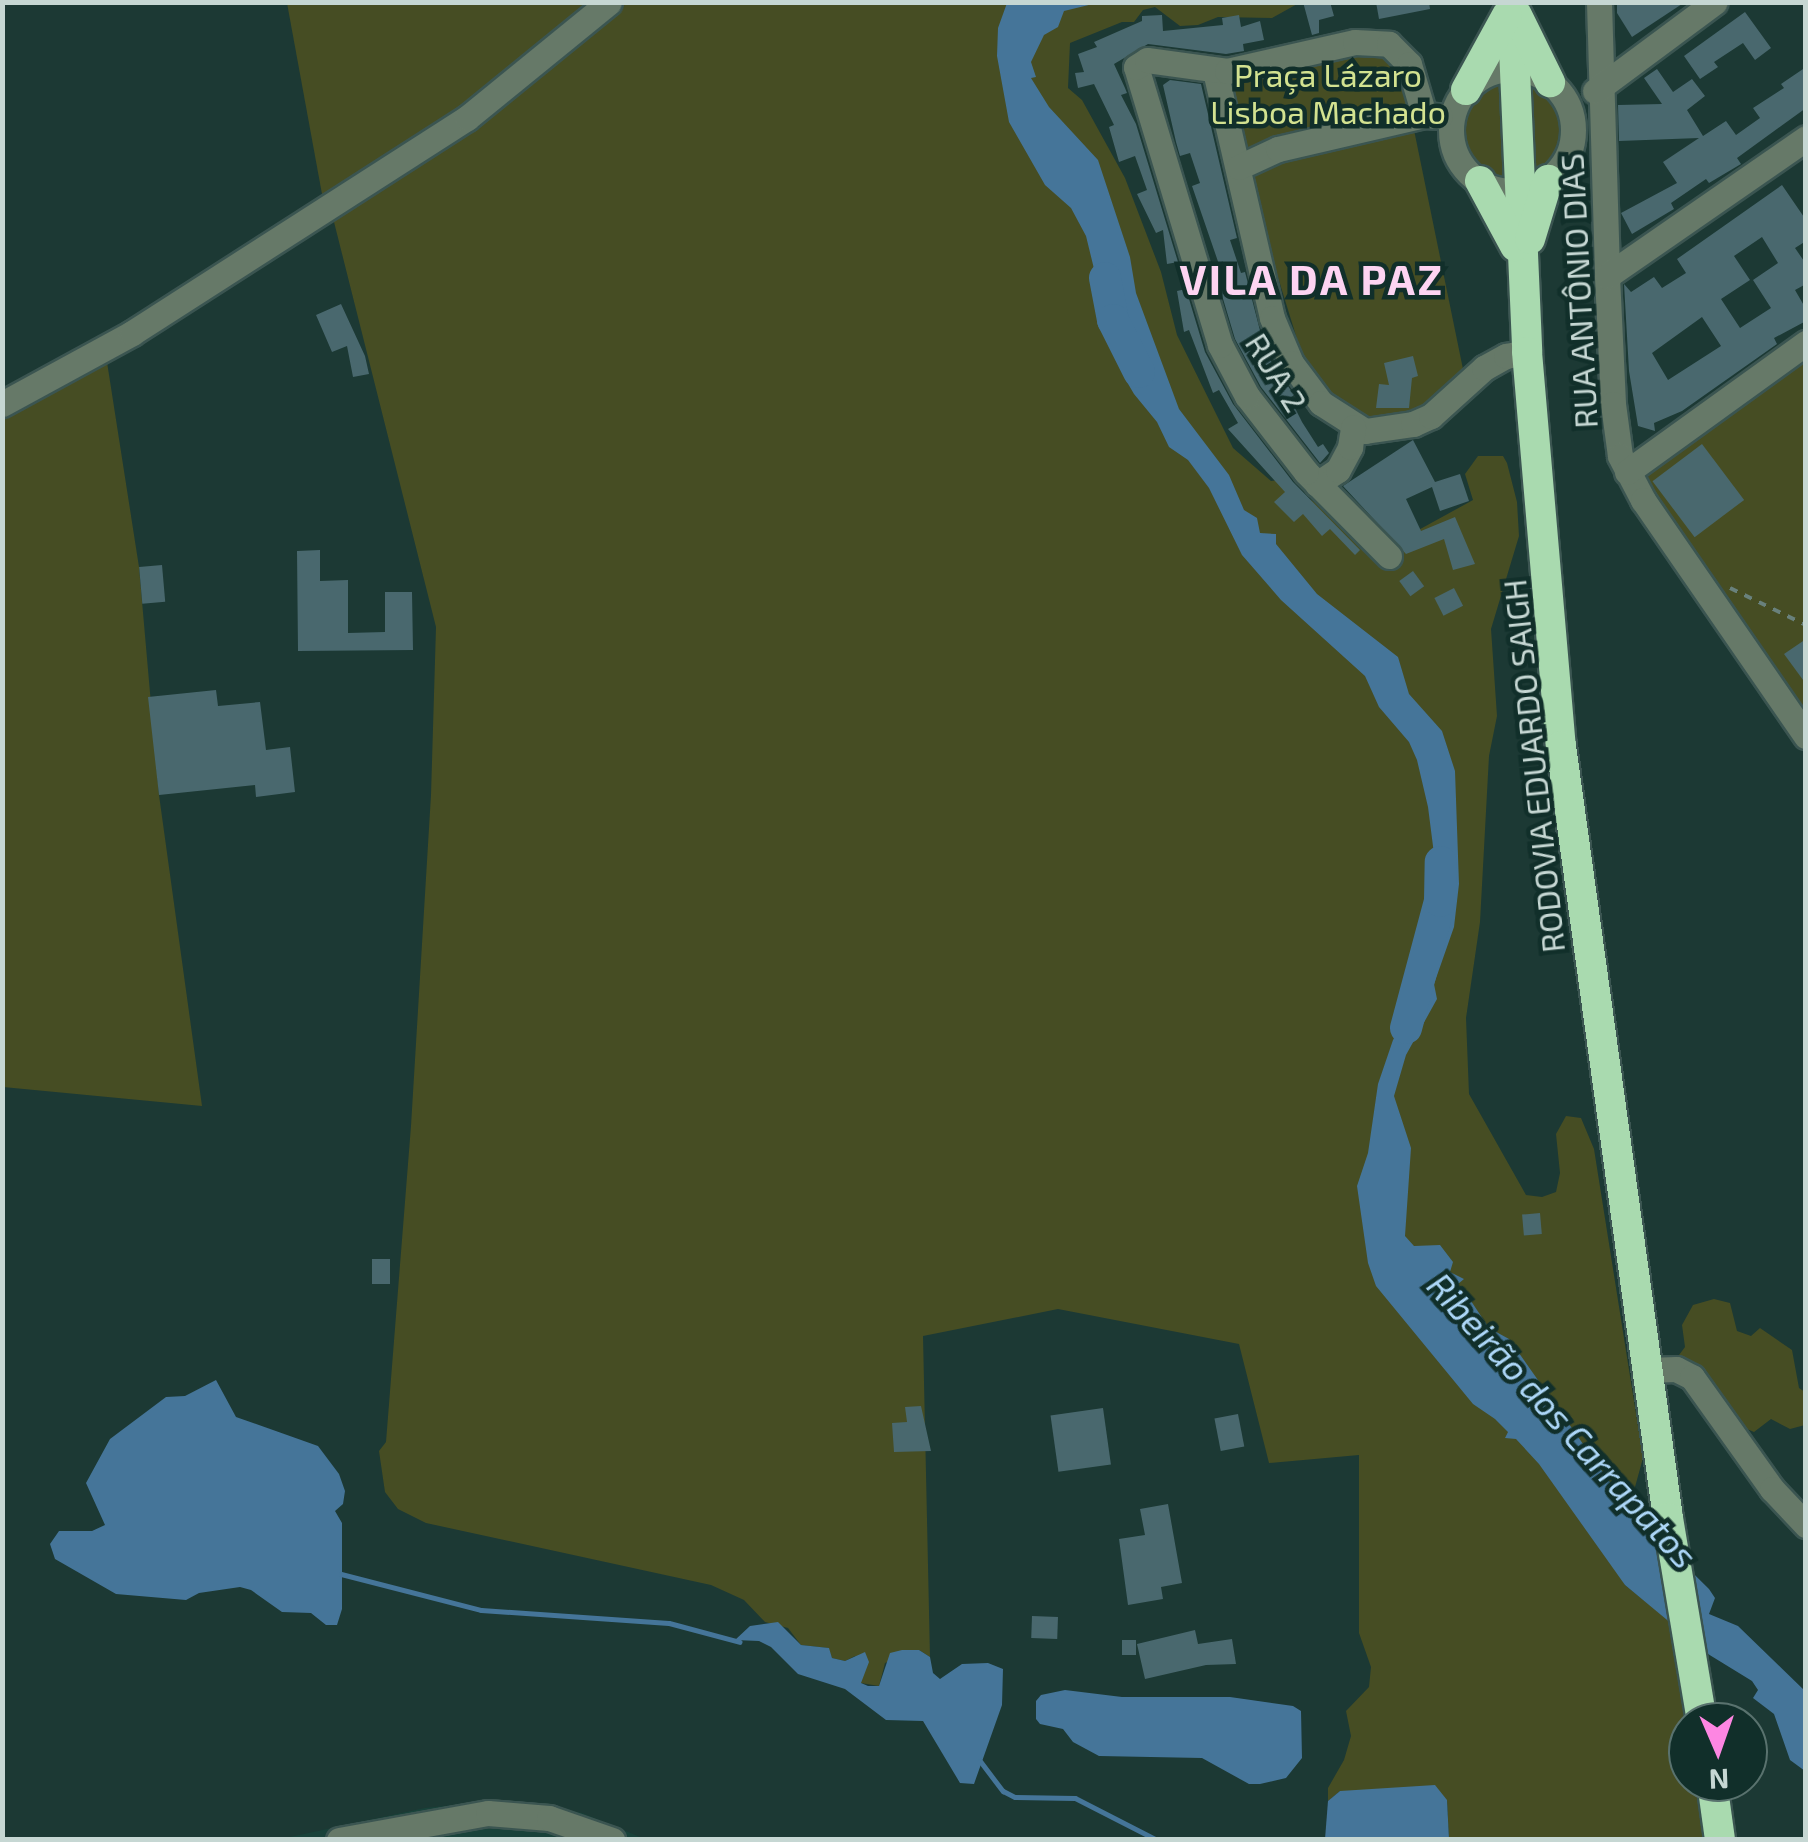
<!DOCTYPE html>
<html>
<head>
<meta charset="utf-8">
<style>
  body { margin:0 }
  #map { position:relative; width:1808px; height:1842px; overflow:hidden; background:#1c3934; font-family:"Exo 2",sans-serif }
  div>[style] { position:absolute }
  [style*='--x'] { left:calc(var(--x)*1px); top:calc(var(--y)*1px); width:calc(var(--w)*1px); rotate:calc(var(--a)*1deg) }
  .built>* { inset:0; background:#19423a }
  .green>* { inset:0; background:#464d23 }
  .round { border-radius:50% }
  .water>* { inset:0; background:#457599 }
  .stream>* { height:5px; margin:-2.5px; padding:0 2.5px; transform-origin:2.5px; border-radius:2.5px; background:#457599 }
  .river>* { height:32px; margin:-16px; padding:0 16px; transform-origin:16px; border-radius:16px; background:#457599 }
  .building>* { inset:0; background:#49686e; transform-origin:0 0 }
  .path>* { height:4px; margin-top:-2px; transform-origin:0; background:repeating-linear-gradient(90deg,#69817c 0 8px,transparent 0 16px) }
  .roads { filter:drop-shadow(2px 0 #3b5551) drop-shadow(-2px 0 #3b5551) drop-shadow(0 2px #3b5551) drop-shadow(0 -2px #3b5551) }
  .minor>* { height:25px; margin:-12.5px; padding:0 12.5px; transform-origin:12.5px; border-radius:12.5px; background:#667968 }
  .minor>.ring { margin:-12.5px; padding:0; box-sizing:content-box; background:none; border:25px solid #667968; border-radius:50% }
  .highway>* { height:30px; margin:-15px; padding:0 15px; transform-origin:15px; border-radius:15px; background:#a9daaf }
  span { translate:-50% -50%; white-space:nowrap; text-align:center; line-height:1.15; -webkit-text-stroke:9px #112f2a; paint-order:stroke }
  .park-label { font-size:32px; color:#d3e290 }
  .street-label { font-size:32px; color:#c6d7d3 }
  .water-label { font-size:35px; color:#add7f8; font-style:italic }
  .district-label { font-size:42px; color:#fdd4f2; font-weight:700; letter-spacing:2.5px }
  .frame { position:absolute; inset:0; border:5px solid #c6d7d3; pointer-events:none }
  .north { position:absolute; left:1668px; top:1702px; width:100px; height:100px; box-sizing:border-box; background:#112f2a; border:2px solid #59726e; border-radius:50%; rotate:178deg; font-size:28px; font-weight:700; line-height:40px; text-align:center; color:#c6d7d3 }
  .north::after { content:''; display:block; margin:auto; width:35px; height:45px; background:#fd86e2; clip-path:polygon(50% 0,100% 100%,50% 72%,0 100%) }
</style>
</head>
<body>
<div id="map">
  <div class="built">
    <div style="clip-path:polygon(474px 1803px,529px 1803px,582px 1813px,645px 1839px,276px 1840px,425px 1808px)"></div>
  </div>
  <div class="green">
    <div style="clip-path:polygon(287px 3px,600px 3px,465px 112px,324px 205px)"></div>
    <div style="clip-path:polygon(622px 3px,1299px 3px,1272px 18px,1218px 17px,1198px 25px,1180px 26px,1155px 7px,1143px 10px,1134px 22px,1122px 22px,1070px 43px,1068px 88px,1082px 100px,1125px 178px,1161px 272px,1177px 335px,1233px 448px,1271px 481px,1280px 480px,1345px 522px,1393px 544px,1473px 500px,1465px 474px,1478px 456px,1503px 456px,1507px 463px,1517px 502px,1519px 536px,1491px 629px,1497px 716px,1489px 756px,1480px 922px,1466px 1018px,1469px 1094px,1526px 1195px,1542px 1197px,1556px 1192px,1560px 1173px,1556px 1134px,1566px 1116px,1581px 1118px,1594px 1149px,1643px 1458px,1614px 1563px,1625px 1585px,1682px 1631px,1688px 1782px,1705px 1782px,1714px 1839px,1449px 1839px,1447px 1800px,1340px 1791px,1328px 1801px,1328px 1788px,1344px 1760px,1351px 1736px,1346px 1711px,1369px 1687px,1371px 1667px,1359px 1633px,1359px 1455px,1269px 1463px,1239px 1344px,1058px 1309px,923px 1336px,930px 1657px,919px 1650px,885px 1663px,879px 1686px,861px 1683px,855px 1656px,845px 1661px,832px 1658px,828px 1648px,801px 1645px,788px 1628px,765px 1622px,744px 1600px,711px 1585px,426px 1523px,398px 1509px,385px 1492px,379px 1451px,386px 1442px,411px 1126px,431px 795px,436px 627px,332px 214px,586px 35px)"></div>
    <div style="clip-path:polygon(1367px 45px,1396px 56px,1418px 112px,1242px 157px,1223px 76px)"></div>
    <div class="round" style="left:1460px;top:78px;width:104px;height:104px"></div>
    <div style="clip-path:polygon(1413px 125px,1464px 374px,1418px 411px,1377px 418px,1356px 413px,1327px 392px,1305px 365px,1248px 180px,1262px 163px)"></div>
    <div style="clip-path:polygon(1805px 351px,1805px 727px,1636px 470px)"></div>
    <div style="clip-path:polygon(107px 362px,139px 567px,159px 795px,202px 1106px,3px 1087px,3px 411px)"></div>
    <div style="clip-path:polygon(1714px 1299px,1730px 1303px,1737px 1331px,1751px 1336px,1760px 1328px,1792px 1350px,1799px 1388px,1805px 1392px,1805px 1425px,1790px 1429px,1771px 1419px,1754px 1432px,1696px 1407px,1673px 1363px,1685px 1347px,1682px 1325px,1693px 1305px)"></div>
  </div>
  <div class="water">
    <div style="clip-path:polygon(1007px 3px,1097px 3px,1064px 11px,1058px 27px,1044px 35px,1031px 62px,1036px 77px,1031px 78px,1049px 107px,1098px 160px,1130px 257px,1136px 293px,1179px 409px,1229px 475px,1244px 510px,1257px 518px,1260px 533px,1276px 534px,1276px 544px,1317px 594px,1398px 657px,1409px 694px,1442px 731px,1455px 771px,1459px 884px,1454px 927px,1434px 984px,1437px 999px,1406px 1055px,1394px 1096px,1411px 1148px,1405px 1236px,1414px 1246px,1440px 1245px,1453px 1262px,1450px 1272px,1464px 1279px,1458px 1284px,1464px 1298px,1471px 1301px,1489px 1328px,1509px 1339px,1631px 1512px,1709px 1589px,1715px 1598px,1709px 1614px,1738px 1626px,1805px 1691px,1805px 1771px,1790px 1760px,1774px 1714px,1753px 1698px,1758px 1690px,1752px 1681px,1708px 1654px,1625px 1585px,1539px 1464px,1516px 1439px,1505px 1438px,1508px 1432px,1495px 1419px,1473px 1404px,1376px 1286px,1368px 1263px,1357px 1186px,1368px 1153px,1378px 1084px,1393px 1040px,1418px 997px,1440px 901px,1428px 807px,1417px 760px,1409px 742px,1379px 707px,1365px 676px,1281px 600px,1242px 555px,1209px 488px,1188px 460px,1169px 447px,1157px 422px,1134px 394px,1127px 382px,1128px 347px,1114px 320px,1105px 314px,1086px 236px,1071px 208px,1045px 185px,1009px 122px,997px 56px,998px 28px)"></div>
    <div style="clip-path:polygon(216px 1380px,236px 1417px,318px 1446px,339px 1474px,345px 1491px,343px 1504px,335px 1511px,342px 1523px,342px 1609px,337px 1625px,326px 1625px,311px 1613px,282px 1612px,251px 1590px,240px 1587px,199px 1593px,186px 1600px,116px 1594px,55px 1559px,50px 1544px,59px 1531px,92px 1531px,105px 1525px,86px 1483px,110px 1439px,166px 1397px,185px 1396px)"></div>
    <div style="clip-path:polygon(778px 1622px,801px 1645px,829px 1648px,832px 1658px,845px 1661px,865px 1652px,869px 1662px,861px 1683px,868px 1686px,879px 1686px,890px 1653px,902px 1650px,919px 1650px,930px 1657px,933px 1673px,940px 1679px,962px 1664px,988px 1663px,1003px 1669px,1002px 1705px,974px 1784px,960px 1783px,923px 1721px,886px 1720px,845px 1689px,798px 1674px,771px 1647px,759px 1641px,735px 1640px,750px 1626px)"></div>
    <div style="clip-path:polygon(1065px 1690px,1122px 1697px,1230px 1697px,1293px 1706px,1301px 1711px,1302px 1758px,1286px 1778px,1260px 1784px,1249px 1784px,1202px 1758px,1099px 1756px,1073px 1742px,1063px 1729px,1040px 1724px,1036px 1719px,1036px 1701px,1041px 1695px)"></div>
    <div style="clip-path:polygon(1435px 1785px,1447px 1800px,1449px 1839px,1325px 1839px,1328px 1801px,1340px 1791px)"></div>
  </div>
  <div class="stream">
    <div style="--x:341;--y:1574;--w:145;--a:14.4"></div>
    <div style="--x:481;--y:1610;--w:188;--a:4"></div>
    <div style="--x:669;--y:1623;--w:73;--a:15"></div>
    <div style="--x:980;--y:1761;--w:38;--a:53"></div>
    <div style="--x:1003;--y:1791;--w:13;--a:27"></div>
    <div style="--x:1015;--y:1797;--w:60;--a:1"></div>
    <div style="--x:1075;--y:1798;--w:92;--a:27.1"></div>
  </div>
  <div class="river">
    <div style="--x:1105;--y:278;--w:43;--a:79.2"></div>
    <div style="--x:1113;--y:320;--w:58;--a:63.4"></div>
    <div style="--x:1406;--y:1028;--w:131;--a:-75"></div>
    <div style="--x:1440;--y:901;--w:39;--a:-89"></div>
  </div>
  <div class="building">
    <div style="clip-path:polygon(1303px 2px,1330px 2px,1334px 16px,1319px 20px,1319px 33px,1312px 35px)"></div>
    <div style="clip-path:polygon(1376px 2px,1429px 2px,1430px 9px,1379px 19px)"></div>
    <div style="clip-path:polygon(1617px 2px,1685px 2px,1632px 37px,1617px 13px)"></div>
    <div style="clip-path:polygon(1745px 12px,1771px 48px,1755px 60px,1743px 43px,1714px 62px,1718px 67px,1700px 79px,1684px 56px)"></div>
    <div style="clip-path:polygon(1162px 15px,1163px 31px,1223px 25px,1222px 18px,1239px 15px,1241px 27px,1260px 21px,1264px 40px,1243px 44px,1244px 51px,1226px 54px,1148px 44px,1114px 64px,1125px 88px,1127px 93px,1121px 95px,1136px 124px,1178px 262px,1167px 264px,1163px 230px,1156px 233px,1137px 194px,1147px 190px,1135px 156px,1119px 162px,1109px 127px,1114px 125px,1094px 84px,1078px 88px,1075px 73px,1084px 72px,1078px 54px,1097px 47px,1094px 42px,1142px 21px,1142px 16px)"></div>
    <div style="clip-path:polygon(1806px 67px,1806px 108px,1737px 158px,1741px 164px,1709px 183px,1706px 179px,1671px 203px,1674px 209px,1632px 234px,1621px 213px,1677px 183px,1663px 162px,1699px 138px,1619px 141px,1618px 105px,1662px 104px,1644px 78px,1657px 69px,1673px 92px,1692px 79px,1705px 96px,1687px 110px,1703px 136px,1726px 121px,1736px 135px,1760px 118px,1753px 108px,1784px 88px,1781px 84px)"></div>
    <div style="clip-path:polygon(1170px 80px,1201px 84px,1237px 238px,1230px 240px,1241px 273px,1245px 272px,1266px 354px,1294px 395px,1290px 398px,1302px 422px,1318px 447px,1323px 444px,1329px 453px,1320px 463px,1261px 387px,1235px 339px,1218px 282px,1224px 279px,1192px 186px,1200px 183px,1190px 153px,1180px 156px,1176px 142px,1163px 85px)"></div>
    <div style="clip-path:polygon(evenodd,1782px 185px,1806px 220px,1806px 241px,1795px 248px,1806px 264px,1806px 284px,1795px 290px,1806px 309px,1806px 321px,1774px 338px,1777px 344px,1682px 411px,1654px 423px,1655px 431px,1638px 426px,1629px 371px,1624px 284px,1631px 292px,1654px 277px,1662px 288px,1686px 273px,1677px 259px,1782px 185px,1762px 237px,1778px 263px,1753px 280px,1771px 308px,1740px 328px,1721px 299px,1750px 280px,1734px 256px,1762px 237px,1782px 185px,1702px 317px,1721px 346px,1668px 380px,1652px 353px,1702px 317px)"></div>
    <div style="clip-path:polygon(1186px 289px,1205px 352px,1233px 404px,1293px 482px,1360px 550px,1355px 555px,1330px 529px,1322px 536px,1303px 514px,1294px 522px,1274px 502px,1285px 492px,1228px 429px,1238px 423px,1219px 390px,1213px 393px,1189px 330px,1184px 332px,1177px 291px)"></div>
    <div style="clip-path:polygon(341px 304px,365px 356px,369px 374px,353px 377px,347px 346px,332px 352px,316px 315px)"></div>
    <div style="clip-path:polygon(1413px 356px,1418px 376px,1412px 378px,1409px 408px,1376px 408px,1379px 384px,1389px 385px,1384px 363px)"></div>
    <div style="clip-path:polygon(1413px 440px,1435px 482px,1460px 474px,1469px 501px,1440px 511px,1432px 487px,1406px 499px,1421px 531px,1455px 517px,1475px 564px,1453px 570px,1444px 539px,1406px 554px,1343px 486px)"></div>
    <div style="left:1702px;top:444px;width:70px;height:62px;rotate:53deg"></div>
    <div style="clip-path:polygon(320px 550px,320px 581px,348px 580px,348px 633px,385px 632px,385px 592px,412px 592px,413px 650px,298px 651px,297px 551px)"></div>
    <div style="left:162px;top:565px;width:37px;height:23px;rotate:85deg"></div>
    <div style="left:1413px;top:571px;width:19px;height:17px;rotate:54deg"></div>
    <div style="left:1454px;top:588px;width:20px;height:22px;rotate:63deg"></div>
    <div style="clip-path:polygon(1806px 639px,1806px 684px,1784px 654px)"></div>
    <div style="clip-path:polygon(216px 690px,218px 706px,260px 702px,266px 750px,290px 747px,295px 792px,256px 797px,255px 785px,159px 795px,148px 697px)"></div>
    <div style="left:1540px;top:1213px;width:21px;height:18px;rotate:85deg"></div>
    <div style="left:390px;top:1259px;width:25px;height:18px;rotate:90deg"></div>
    <div style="clip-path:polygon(921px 1406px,931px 1451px,894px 1452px,892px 1423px,907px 1422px,905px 1407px)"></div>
    <div style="left:1103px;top:1408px;width:57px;height:53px;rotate:82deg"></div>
    <div style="left:1238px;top:1414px;width:33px;height:24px;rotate:79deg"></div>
    <div style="clip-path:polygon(1168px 1504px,1182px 1583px,1161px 1587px,1163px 1599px,1128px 1605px,1119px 1539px,1145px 1535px,1140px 1509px)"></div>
    <div style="left:1032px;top:1616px;width:26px;height:22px;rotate:2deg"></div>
    <div style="clip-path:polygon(1195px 1630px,1198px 1644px,1232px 1639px,1236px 1664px,1206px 1665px,1145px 1679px,1137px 1644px)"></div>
    <div style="left:1122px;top:1640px;width:14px;height:15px"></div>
  </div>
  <div class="path">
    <div style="--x:1730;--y:588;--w:85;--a:26"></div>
  </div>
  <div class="roads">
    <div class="minor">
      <div style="--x:1599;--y:2;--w:274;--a:88.3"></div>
      <div style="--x:1607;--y:276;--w:128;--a:87.3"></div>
      <div style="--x:1613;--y:404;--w:52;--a:82.3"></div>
      <div style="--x:1620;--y:456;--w:50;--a:62.4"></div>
      <div style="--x:1643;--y:500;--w:287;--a:55.4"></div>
      <div class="ring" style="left:1451px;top:69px;width:97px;height:97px"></div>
      <div style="--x:1215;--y:71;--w:253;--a:77"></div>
      <div style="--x:1272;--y:318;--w:49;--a:67.1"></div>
      <div style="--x:1291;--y:363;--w:50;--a:53.1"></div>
      <div style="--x:1321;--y:403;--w:52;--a:32.5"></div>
      <div style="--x:1365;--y:431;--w:49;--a:-8.3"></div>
      <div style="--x:1413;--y:424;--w:20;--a:-24"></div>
      <div style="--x:1431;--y:416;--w:72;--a:-42.2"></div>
      <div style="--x:1484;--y:368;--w:25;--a:-29"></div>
      <div style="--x:1506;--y:356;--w:21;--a:-11"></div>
      <div style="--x:1595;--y:91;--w:149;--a:-36.6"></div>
      <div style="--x:1239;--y:167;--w:43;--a:-24.8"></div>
      <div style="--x:1278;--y:149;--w:150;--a:-13.1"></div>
      <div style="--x:1424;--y:115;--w:16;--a:4"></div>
      <div style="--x:1607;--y:276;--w:242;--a:-34.7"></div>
      <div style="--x:2;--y:404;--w:148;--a:-28.6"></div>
      <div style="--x:132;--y:333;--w:398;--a:-32.7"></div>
      <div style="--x:467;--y:118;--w:183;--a:-39.2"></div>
      <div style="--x:1627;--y:472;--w:221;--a:-35.8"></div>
      <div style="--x:1317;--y:484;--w:25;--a:-34"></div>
      <div style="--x:1338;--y:470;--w:26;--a:-62"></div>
      <div style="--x:1350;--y:447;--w:20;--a:-81"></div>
      <div style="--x:1389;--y:556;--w:118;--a:-134.7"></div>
      <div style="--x:1306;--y:472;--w:96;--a:-127.8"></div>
      <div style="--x:1247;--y:396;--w:58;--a:-117.9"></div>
      <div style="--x:1220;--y:345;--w:290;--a:-106.8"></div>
      <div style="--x:1136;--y:67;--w:13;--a:-32"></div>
      <div style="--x:1147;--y:60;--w:81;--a:7.8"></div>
      <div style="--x:1227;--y:71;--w:131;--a:-12.8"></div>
      <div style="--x:1355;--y:42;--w:34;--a:3"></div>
      <div style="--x:1389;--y:44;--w:28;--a:45"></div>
      <div style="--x:1409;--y:64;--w:53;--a:73.6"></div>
      <div style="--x:1647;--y:1370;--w:29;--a:-2"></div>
      <div style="--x:1676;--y:1369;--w:18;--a:27"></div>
      <div style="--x:1692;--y:1377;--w:138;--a:54.5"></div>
      <div style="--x:1772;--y:1489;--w:50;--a:46.6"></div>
      <div style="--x:339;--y:1840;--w:151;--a:-10.3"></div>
      <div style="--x:488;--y:1813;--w:61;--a:4.7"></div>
      <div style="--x:549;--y:1818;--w:67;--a:19.2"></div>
    </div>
    <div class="highway">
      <div style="--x:1512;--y:2;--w:350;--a:87.5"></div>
      <div style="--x:1527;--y:352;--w:395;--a:85.1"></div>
      <div style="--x:1561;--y:746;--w:779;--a:82.11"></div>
      <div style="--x:1668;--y:1518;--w:207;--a:80.5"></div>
      <div style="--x:1517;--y:15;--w:75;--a:63.8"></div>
      <div style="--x:1466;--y:90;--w:85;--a:-61.3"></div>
      <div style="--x:1480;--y:181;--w:74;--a:61.7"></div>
      <div style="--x:1530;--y:239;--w:62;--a:-73"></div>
      <div style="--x:1712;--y:1782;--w:59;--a:82.1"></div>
    </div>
  </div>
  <div class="park-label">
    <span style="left:1328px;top:93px">Praça Lázaro<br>Lisboa Machado</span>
  </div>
  <div class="street-label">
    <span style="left:1578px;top:291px;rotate:-93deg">RUA ANTÔNIO DIAS</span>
    <span style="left:1277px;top:372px;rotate:58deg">RUA 2</span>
    <span style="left:1533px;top:766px;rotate:-96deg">RODOVIA EDUARDO SAIGH</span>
  </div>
  <div class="water-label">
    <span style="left:1563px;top:1420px;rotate:48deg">Ribeirão dos Carrapatos</span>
  </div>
  <div class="district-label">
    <span style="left:1312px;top:278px">VILA DA PAZ</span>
  </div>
  <div class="frame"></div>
  <div class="north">N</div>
</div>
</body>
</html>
